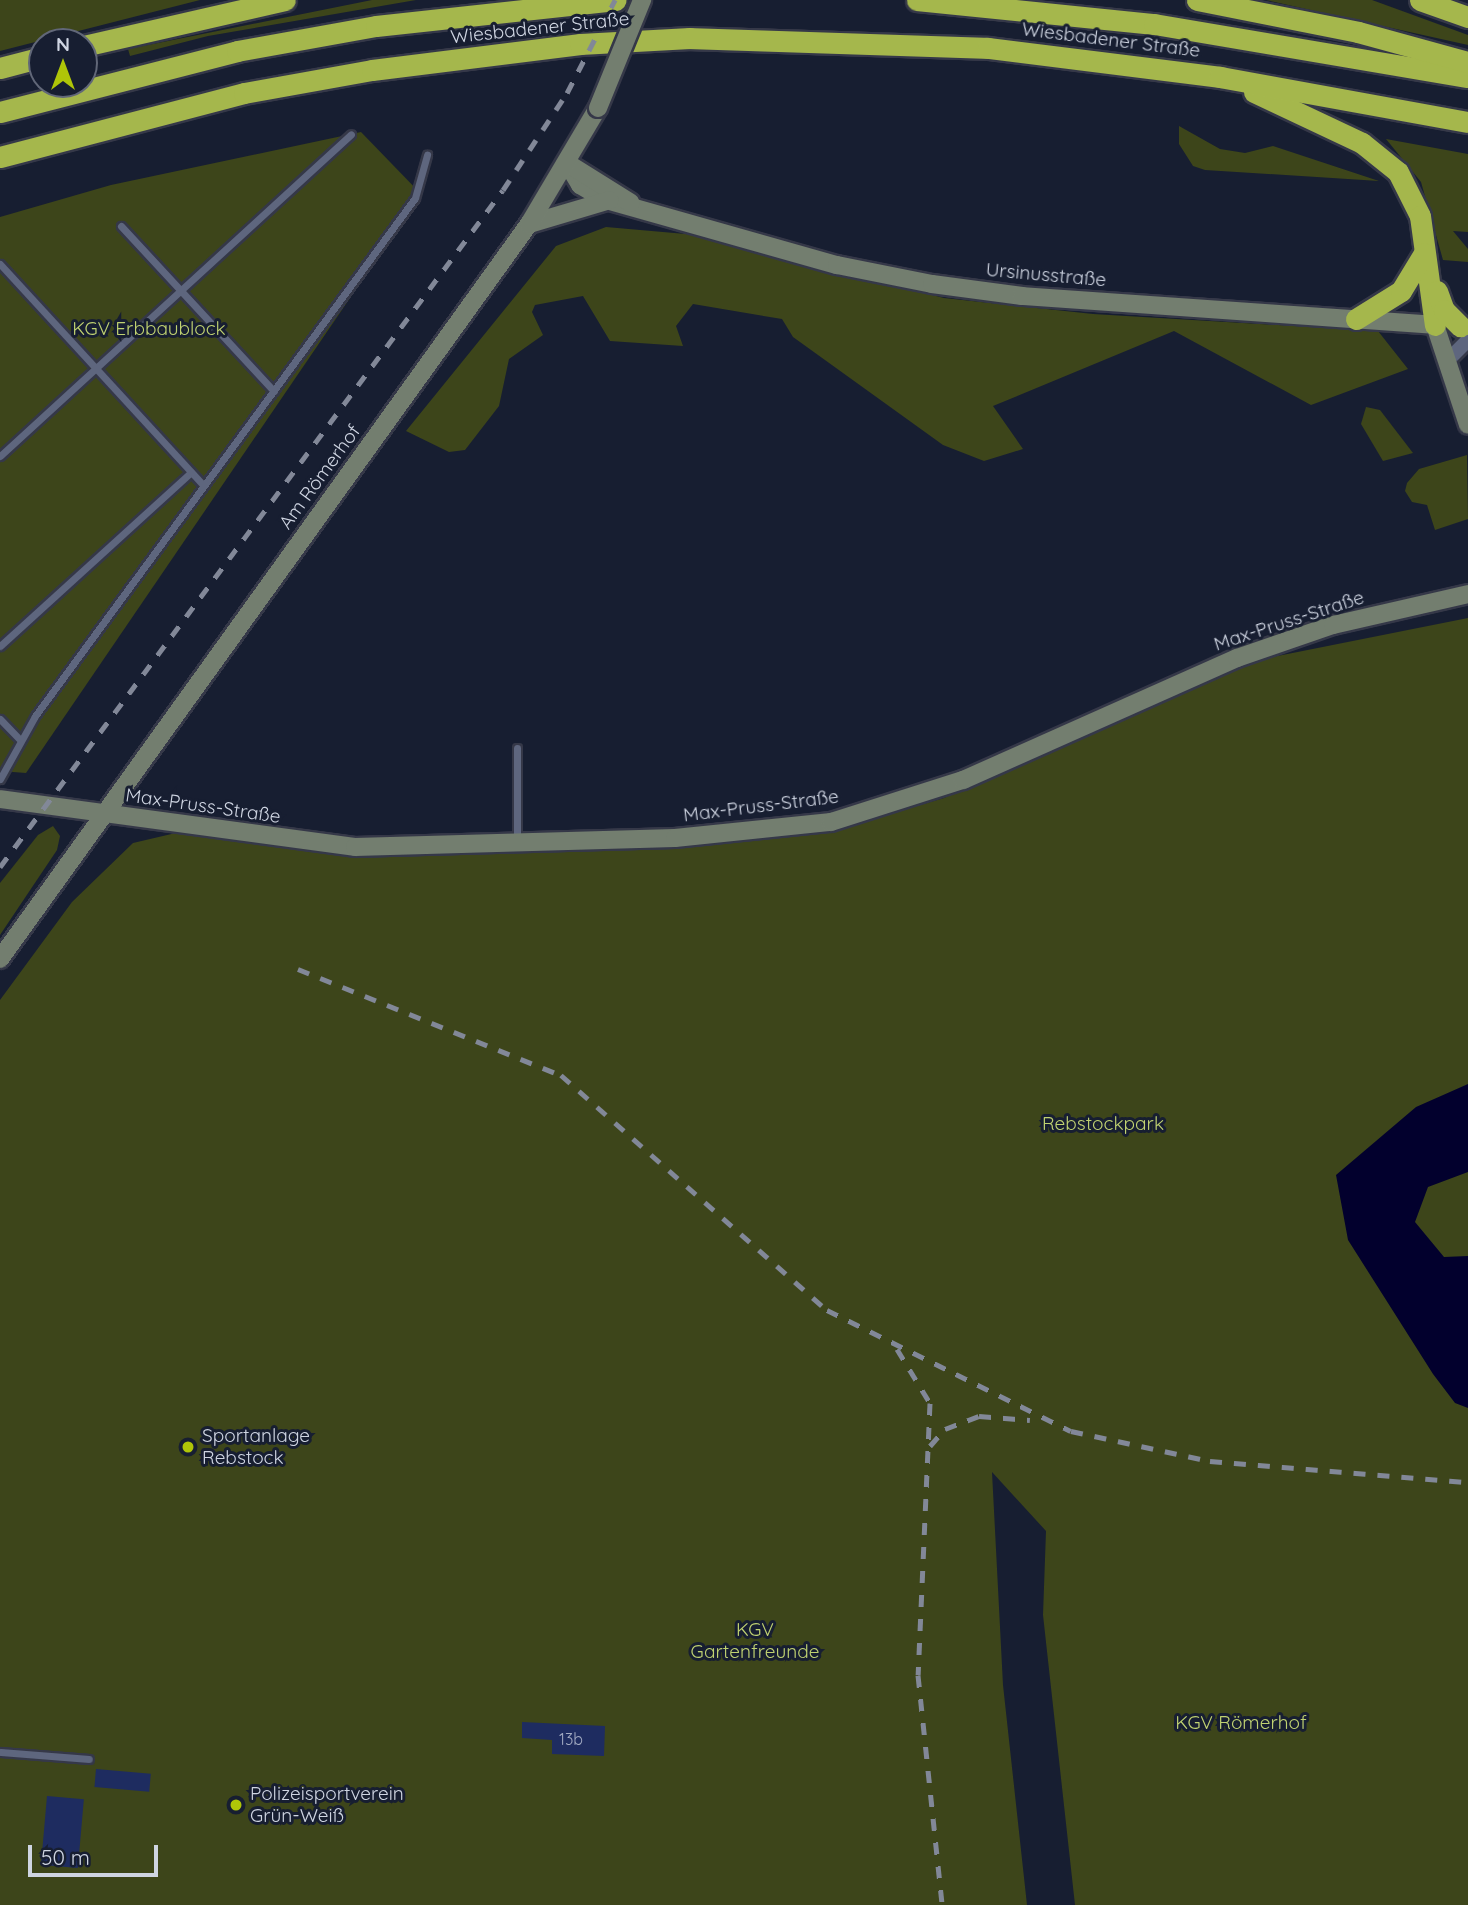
<!DOCTYPE html>
<html>
<head>
<meta charset="utf-8">
<style>
  body { margin:0 }
  #map { position:relative; width:1468px; height:1905px; overflow:hidden; background:#171e31; font-family:Quicksand,sans-serif }
  div>[style] { position:absolute }
  [style*='--x'] { left:calc(var(--x)*1px); top:calc(var(--y)*1px); width:calc(var(--w)*1px); rotate:calc(var(--a)*1deg) }
  .green>* { inset:0; background:#3d451a }
  .water>* { inset:0; background:#02002d }
  .building>* { inset:0; background:#1e2c60; transform-origin:0 0 }
  .roads { filter:drop-shadow(2px 0 #353848) drop-shadow(-2px 0 #353848) drop-shadow(0 2px #353848) drop-shadow(0 -2px #353848) }
  .lane>* { height:7px; margin:-3.5px; padding:0 3.5px; transform-origin:3.5px; border-radius:3.5px; background:#5e667e }
  .street>* { height:14px; margin:-7px; padding:0 7px; transform-origin:7px; border-radius:7px; background:#5e667e }
  .secondary>* { height:18px; margin:-9px; padding:0 9px; transform-origin:9px; border-radius:9px; background:#737e6f }
  .highway>* { height:21px; margin:-10.5px; padding:0 10.5px; transform-origin:10.5px; border-radius:10.5px; background:#a5b74c }
  .rail>* { height:5px; margin-top:-2.5px; transform-origin:0; background:repeating-linear-gradient(90deg,#828898 0 12px,transparent 0 24px) }
  .bridges { filter:drop-shadow(2px 0 #353848) drop-shadow(-2px 0 #353848) drop-shadow(0 2px #353848) drop-shadow(0 -2px #353848) }
  .secondary-bridge>* { height:18px; margin:-9px; padding:0 9px; transform-origin:9px; border-radius:9px; background:#737e6f }
  .dots>* { width:19px; height:19px; translate:-50% -50%; box-sizing:border-box; border:4px solid #171e31; border-radius:50% }
  span { translate:-50% -50%; white-space:nowrap; text-align:center; line-height:1.15; -webkit-text-stroke:6px #171e31; paint-order:stroke }
  .number-label { font-size:16px; color:#a3abc2 }
  .number-label span { -webkit-text-stroke-width:0 }
  .street-label { font-size:19px; color:#cfd5e2 }
  .park-label { font-size:19px; color:#c0d271 }
  .poi-label { font-size:19px; color:#cfd5e2 }
  .left { translate:0 -50%; text-align:left }
  .north { position:absolute; left:28px; top:28px; width:70px; height:70px; box-sizing:border-box; background:#171e31; border:2px solid #616778; border-radius:50%; rotate:0deg; font-size:19px; font-weight:700; line-height:28px; text-align:center; color:#cfd5e2 }
  .north::after { content:''; display:block; margin:auto; width:24px; height:32px; background:#afc508; clip-path:polygon(50% 0,100% 100%,50% 72%,0 100%) }
  .scale { position:absolute; left:28px; top:1845px; width:130px; height:32px; box-sizing:border-box; border:4px solid #cfd5e2; border-top:0; padding-left:9px; font-size:21px; line-height:24px; white-space:nowrap; color:#cfd5e2; -webkit-text-stroke:5px #171e31; paint-order:stroke }
</style>
</head>
<body>
<div id="map">
  <div class="green">
    <div style="clip-path:polygon(0 0,200px 0,0 51px)"></div>
    <div style="clip-path:polygon(372px 0,416px 0,208px 36px,130px 56px,128px 49px)"></div>
    <div style="clip-path:polygon(1266px 0,1372px 0,1468px 35px,1468px 45px)"></div>
    <div style="clip-path:polygon(1179px 126px,1220px 149px,1245px 153px,1273px 146px,1379px 181px,1205px 170px,1193px 166px,1179px 144px)"></div>
    <div style="clip-path:polygon(361px 132px,421px 194px,26px 773px,0 771px,0 217px,111px 185px)"></div>
    <div style="clip-path:polygon(1386px 139px,1468px 154px,1468px 232px,1453px 231px,1468px 249px,1468px 262px,1443px 260px,1421px 182px)"></div>
    <div style="clip-path:polygon(606px 227px,697px 235px,944px 298px,1093px 314px,1378px 331px,1408px 369px,1311px 405px,1174px 331px,993px 406px,1023px 449px,984px 461px,943px 445px,793px 337px,782px 319px,693px 304px,676px 326px,683px 346px,610px 341px,583px 296px,535px 305px,532px 312px,543px 335px,509px 359px,499px 406px,465px 450px,449px 452px,406px 431px,556px 246px)"></div>
    <div style="clip-path:polygon(1366px 407px,1380px 410px,1413px 453px,1383px 461px,1361px 424px)"></div>
    <div style="clip-path:polygon(1467px 455px,1468px 519px,1435px 530px,1427px 505px,1412px 502px,1405px 491px,1407px 483px,1419px 469px)"></div>
    <div style="clip-path:polygon(1468px 618px,1468px 1905px,1075px 1905px,1043px 1615px,1046px 1531px,992px 1472px,1003px 1685px,1027px 1905px,0 1905px,0 1000px,72px 902px,133px 843px,180px 832px,357px 856px,471px 847px,690px 847px,829px 832px,944px 798px,1237px 664px)"></div>
    <div style="clip-path:polygon(53px 826px,60px 836px,57px 850px,0 935px,0 883px,38px 835px)"></div>
  </div>
  <div class="water">
    <div style="clip-path:polygon(1468px 1084px,1468px 1172px,1428px 1187px,1415px 1222px,1444px 1257px,1468px 1256px,1468px 1408px,1455px 1403px,1433px 1374px,1348px 1240px,1336px 1175px,1416px 1107px)"></div>
  </div>
  <div class="building">
    <div style="clip-path:polygon(522px 1722px,605px 1726px,604px 1756px,552px 1754px,552px 1740px,522px 1738px)"></div>
    <div style="left:96px;top:1769px;width:55px;height:18px;rotate:5deg"></div>
    <div style="left:47px;top:1796px;width:37px;height:69px;rotate:5deg"></div>
  </div>
  <div class="roads">
    <div class="lane">
      <div style="--x:121;--y:226;--w:225;--a:47.2"></div>
      <div style="--x:0;--y:264;--w:301;--a:47.4"></div>
      <div style="--x:0;--y:456;--w:476;--a:-42.5"></div>
      <div style="--x:0;--y:646;--w:258;--a:-42.3"></div>
      <div style="--x:0;--y:719;--w:29;--a:46"></div>
      <div style="--x:0;--y:779;--w:72;--a:-60.9"></div>
      <div style="--x:35;--y:716;--w:642;--a:-53.74"></div>
      <div style="--x:415;--y:198;--w:45;--a:-74.4"></div>
      <div style="--x:517;--y:840;--w:92;--a:-90"></div>
      <div style="--x:0;--y:1752;--w:89;--a:4.5"></div>
    </div>
    <div class="street">
      <div style="--x:1453;--y:355;--w:21;--a:-45"></div>
    </div>
    <div class="secondary">
      <div style="--x:567;--y:163;--w:26;--a:59"></div>
      <div style="--x:580;--y:185;--w:27;--a:31"></div>
      <div style="--x:603;--y:199;--w:243;--a:15.8"></div>
      <div style="--x:837;--y:265;--w:97;--a:11.3"></div>
      <div style="--x:932;--y:284;--w:91;--a:7.6"></div>
      <div style="--x:1022;--y:296;--w:414;--a:4"></div>
      <div style="--x:567;--y:163;--w:75;--a:32"></div>
      <div style="--x:529;--y:224;--w:84;--a:-16.5"></div>
      <div style="--x:1435;--y:325;--w:105;--a:71.7"></div>
      <div style="--x:0;--y:799;--w:358;--a:7.7"></div>
      <div style="--x:355;--y:847;--w:320;--a:-1.6"></div>
      <div style="--x:675;--y:838;--w:157;--a:-5.9"></div>
      <div style="--x:831;--y:822;--w:139;--a:-17.7"></div>
      <div style="--x:963;--y:780;--w:300;--a:-24"></div>
      <div style="--x:1237;--y:658;--w:102;--a:-19"></div>
      <div style="--x:1333;--y:625;--w:139;--a:-12.9"></div>
      <div style="--x:0;--y:959;--w:906;--a:-54.26"></div>
      <div style="--x:529;--y:224;--w:135;--a:-59.3"></div>
    </div>
    <div class="highway">
      <div style="--x:917;--y:0;--w:238;--a:5.8"></div>
      <div style="--x:1154;--y:24;--w:318;--a:9.6"></div>
      <div style="--x:1197;--y:0;--w:164;--a:11.2"></div>
      <div style="--x:1358;--y:32;--w:114;--a:15.3"></div>
      <div style="--x:1420;--y:0;--w:51;--a:19.5"></div>
      <div style="--x:84;--y:46;--w:206;--a:-12.9"></div>
      <div style="--x:0;--y:68;--w:43;--a:-14.7"></div>
      <div style="--x:1254;--y:92;--w:119;--a:25.3"></div>
      <div style="--x:1362;--y:143;--w:46;--a:38.9"></div>
      <div style="--x:1398;--y:172;--w:49;--a:63.4"></div>
      <div style="--x:1420;--y:216;--w:110;--a:82.2"></div>
      <div style="--x:0;--y:112;--w:245;--a:-14.4"></div>
      <div style="--x:237;--y:51;--w:141;--a:-10.2"></div>
      <div style="--x:376;--y:26;--w:241;--a:-6.2"></div>
      <div style="--x:0;--y:157;--w:252;--a:-14.7"></div>
      <div style="--x:244;--y:93;--w:130;--a:-10.2"></div>
      <div style="--x:372;--y:70;--w:210;--a:-7.1"></div>
      <div style="--x:580;--y:44;--w:110;--a:-3.1"></div>
      <div style="--x:690;--y:38;--w:298;--a:1.9"></div>
      <div style="--x:988;--y:48;--w:234;--a:7.1"></div>
      <div style="--x:1220;--y:77;--w:252;--a:10.3"></div>
      <div style="--x:1437;--y:291;--w:20;--a:70"></div>
      <div style="--x:1444;--y:310;--w:23;--a:45"></div>
      <div style="--x:1356;--y:319;--w:53;--a:-31.9"></div>
      <div style="--x:1401;--y:291;--w:44;--a:-58.8"></div>
    </div>
  </div>
  <div class="rail">
    <div style="--x:0;--y:867;--w:843;--a:-53.39"></div>
    <div style="--x:503;--y:190;--w:116;--a:-56.6"></div>
    <div style="--x:567;--y:93;--w:105;--a:-62.7"></div>
    <div style="--x:298;--y:969;--w:284;--a:22"></div>
    <div style="--x:561;--y:1075;--w:355;--a:41.5"></div>
    <div style="--x:827;--y:1310;--w:272;--a:26.4"></div>
    <div style="--x:1071;--y:1431;--w:142;--a:12.2"></div>
    <div style="--x:1210;--y:1461;--w:259;--a:4.7"></div>
    <div style="--x:897;--y:1349;--w:63;--a:58.6"></div>
    <div style="--x:930;--y:1403;--w:272;--a:92.5"></div>
    <div style="--x:918;--y:1675;--w:231;--a:84"></div>
    <div style="--x:930;--y:1446;--w:23;--a:-49"></div>
    <div style="--x:945;--y:1429;--w:36;--a:-21"></div>
    <div style="--x:979;--y:1416;--w:51;--a:4.5"></div>
  </div>
  <div class="bridges">
    <div class="secondary-bridge">
      <div style="--x:598;--y:108;--w:117;--a:-67.8"></div>
    </div>
  </div>
  <div class="dots">
    <div style="left:188px;top:1447px;background:#afc508"></div>
    <div style="left:236px;top:1805px;background:#afc508"></div>
  </div>
  <div class="number-label">
    <span style="left:571px;top:1739px">13b</span>
  </div>
  <div class="street-label">
    <span style="left:540px;top:28px;rotate:-6deg">Wiesbadener Straße</span>
    <span style="left:1111px;top:40px;rotate:7deg">Wiesbadener Straße</span>
    <span style="left:1046px;top:275px;rotate:5deg">Ursinusstraße</span>
    <span style="left:320px;top:477px;rotate:-54deg">Am Römerhof</span>
    <span style="left:1289px;top:621px;rotate:-18deg">Max-Pruss-Straße</span>
    <span style="left:203px;top:806px;rotate:8deg">Max-Pruss-Straße</span>
    <span style="left:761px;top:806px;rotate:-7deg">Max-Pruss-Straße</span>
  </div>
  <div class="park-label">
    <span style="left:149px;top:329px">KGV Erbbaublock</span>
    <span style="left:1103px;top:1124px">Rebstockpark</span>
    <span style="left:755px;top:1641px">KGV<br>Gartenfreunde</span>
    <span style="left:1241px;top:1723px">KGV Römerhof</span>
  </div>
  <div class="poi-label">
    <span class="left" style="left:202px;top:1447px">Sportanlage<br>Rebstock</span>
    <span class="left" style="left:250px;top:1805px">Polizeisportverein<br>Grün-Weiß</span>
  </div>
  <div class="north">N</div>
  <div class="scale">50 m</div>
</div>
</body>
</html>
